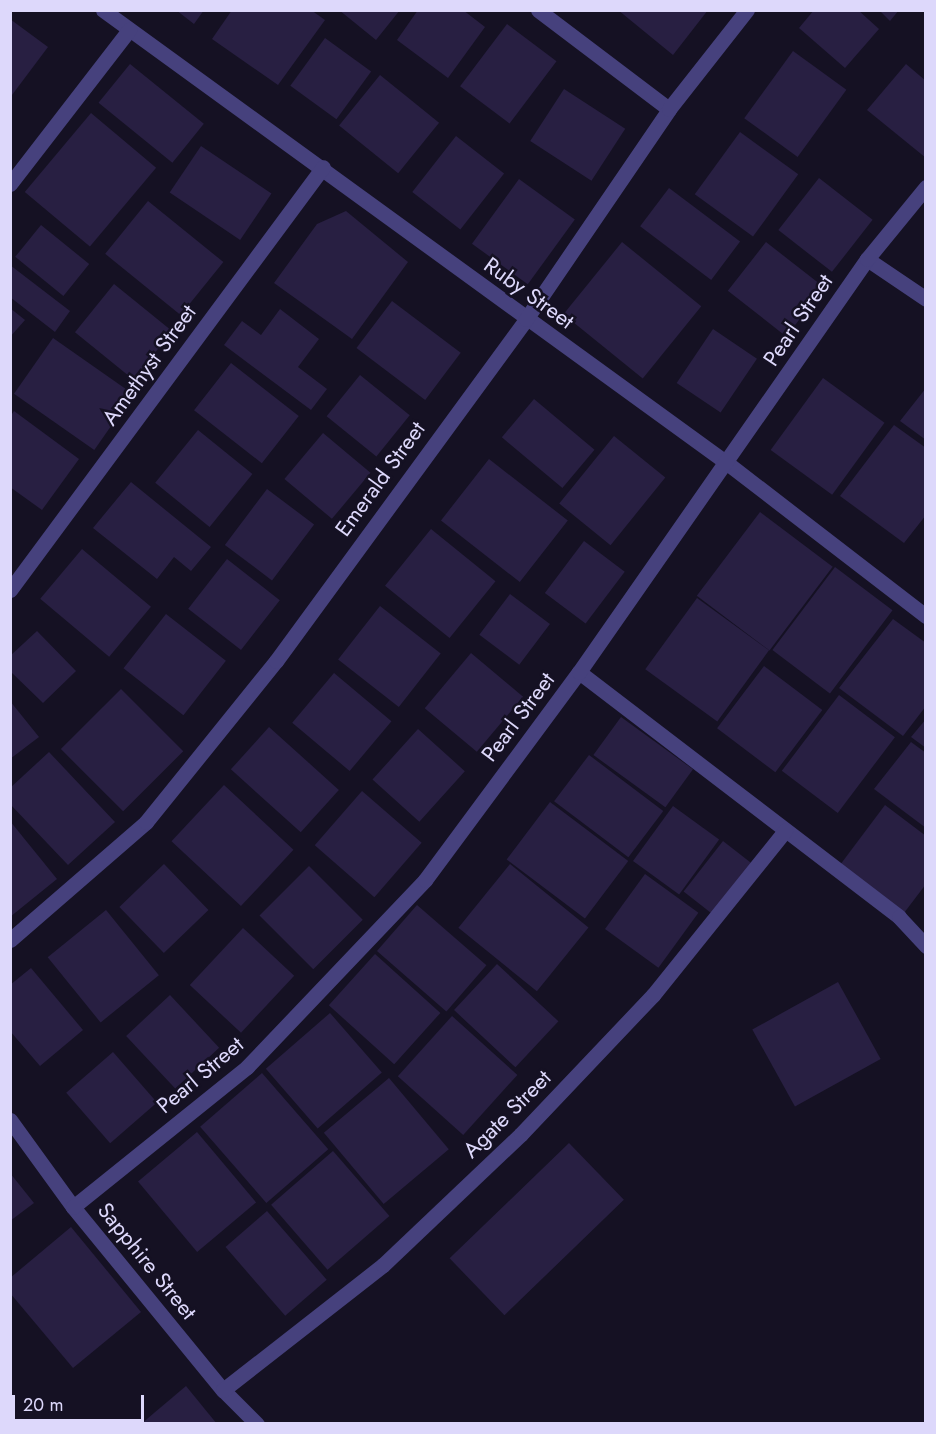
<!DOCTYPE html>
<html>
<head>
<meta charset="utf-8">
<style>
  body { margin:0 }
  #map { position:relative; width:936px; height:1434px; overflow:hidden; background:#151123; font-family:Jost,sans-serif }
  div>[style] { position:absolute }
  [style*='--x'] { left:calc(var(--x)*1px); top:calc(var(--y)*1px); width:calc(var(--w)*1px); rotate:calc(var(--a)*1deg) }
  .building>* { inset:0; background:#281f42; transform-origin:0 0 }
  .minor>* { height:15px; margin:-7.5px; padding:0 7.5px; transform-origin:7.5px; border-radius:7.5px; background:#46417d }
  span { translate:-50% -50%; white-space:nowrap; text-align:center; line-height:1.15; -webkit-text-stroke:5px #151123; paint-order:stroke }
  .street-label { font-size:22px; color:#ddd8fb }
  .frame { position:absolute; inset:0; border:12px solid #ddd8fb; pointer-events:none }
  .scale { position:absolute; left:12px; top:1395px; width:132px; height:27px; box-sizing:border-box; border:3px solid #ddd8fb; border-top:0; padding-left:8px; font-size:18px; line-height:21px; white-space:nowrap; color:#ddd8fb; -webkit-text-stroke:4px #151123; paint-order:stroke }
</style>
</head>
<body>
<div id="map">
  <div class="building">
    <div style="clip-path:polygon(176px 10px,204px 10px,194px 24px)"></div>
    <div style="clip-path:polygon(232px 10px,311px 10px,325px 20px,278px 85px,212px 39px)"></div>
    <div style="clip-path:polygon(339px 10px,400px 10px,376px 40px)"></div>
    <div style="clip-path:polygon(418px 10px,463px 10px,485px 27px,448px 78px,397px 40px)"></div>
    <div style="clip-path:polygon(618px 10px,708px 10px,673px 55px)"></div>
    <div style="clip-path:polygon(814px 10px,858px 10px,879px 29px,845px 68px,799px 28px)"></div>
    <div style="clip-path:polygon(879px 10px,899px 10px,890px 21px)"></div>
    <div style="clip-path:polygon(10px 19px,48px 47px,12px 95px,10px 94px)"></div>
    <div style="left:507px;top:24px;width:62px;height:78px;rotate:37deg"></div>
    <div style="left:325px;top:38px;width:57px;height:59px;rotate:36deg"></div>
    <div style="left:793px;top:51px;width:66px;height:83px;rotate:36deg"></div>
    <div style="left:130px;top:64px;width:95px;height:50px;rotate:39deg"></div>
    <div style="clip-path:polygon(906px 64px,926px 81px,926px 158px,867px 110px)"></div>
    <div style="left:380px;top:75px;width:76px;height:65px;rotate:39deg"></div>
    <div style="left:564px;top:89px;width:73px;height:62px;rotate:33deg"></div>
    <div style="left:91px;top:113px;width:85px;height:103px;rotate:40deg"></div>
    <div style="left:740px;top:132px;width:72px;height:77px;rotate:36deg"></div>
    <div style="left:456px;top:136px;width:61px;height:71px;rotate:38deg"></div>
    <div style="left:201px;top:146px;width:85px;height:56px;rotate:34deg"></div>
    <div style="left:819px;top:178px;width:68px;height:66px;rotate:38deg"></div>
    <div style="left:519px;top:179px;width:69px;height:80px;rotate:36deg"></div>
    <div style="left:669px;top:188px;width:89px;height:48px;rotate:37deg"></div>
    <div style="left:148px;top:201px;width:97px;height:68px;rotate:39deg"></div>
    <div style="clip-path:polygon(346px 211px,408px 262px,352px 339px,274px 283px,317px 224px)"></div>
    <div style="left:41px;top:225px;width:62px;height:41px;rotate:39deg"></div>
    <div style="left:622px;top:242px;width:102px;height:93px;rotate:39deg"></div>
    <div style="left:766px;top:242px;width:74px;height:62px;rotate:38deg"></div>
    <div style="clip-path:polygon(10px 265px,70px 311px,55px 332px,10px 297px)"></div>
    <div style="left:114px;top:284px;width:75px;height:62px;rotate:39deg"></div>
    <div style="left:392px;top:301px;width:86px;height:59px;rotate:37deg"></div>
    <div style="clip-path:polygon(10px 308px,25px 320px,10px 337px)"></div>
    <div style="clip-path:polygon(280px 309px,319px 339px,298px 367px,327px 389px,311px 410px,224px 345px,242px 321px,261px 335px)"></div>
    <div style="left:713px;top:329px;width:53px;height:65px;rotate:34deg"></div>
    <div style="left:53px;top:338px;width:98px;height:68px;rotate:35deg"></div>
    <div style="left:231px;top:363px;width:86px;height:60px;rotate:38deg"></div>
    <div style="left:360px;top:375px;width:64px;height:53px;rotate:39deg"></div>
    <div style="left:823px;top:378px;width:76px;height:89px;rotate:36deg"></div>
    <div style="clip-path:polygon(926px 388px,926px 440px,900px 421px)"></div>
    <div style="left:534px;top:399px;width:79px;height:50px;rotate:40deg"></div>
    <div style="clip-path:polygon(14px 411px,79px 459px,42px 510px,10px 487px,10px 417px)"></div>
    <div style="clip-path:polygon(894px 425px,926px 448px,926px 515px,904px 543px,840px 496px)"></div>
    <div style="left:198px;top:430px;width:70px;height:68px;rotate:39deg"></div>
    <div style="left:323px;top:433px;width:62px;height:60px;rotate:40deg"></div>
    <div style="left:614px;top:436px;width:66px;height:87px;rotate:39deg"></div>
    <div style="left:489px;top:459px;width:100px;height:78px;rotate:38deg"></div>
    <div style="clip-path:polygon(131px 482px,211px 547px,191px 571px,174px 557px,157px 579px,93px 528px)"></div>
    <div style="left:267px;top:489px;width:59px;height:70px;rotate:37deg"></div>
    <div style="left:760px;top:512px;width:91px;height:105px;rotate:37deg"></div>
    <div style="left:431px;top:529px;width:83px;height:73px;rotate:39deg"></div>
    <div style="left:584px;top:541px;width:51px;height:65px;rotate:37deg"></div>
    <div style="left:82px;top:549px;width:90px;height:65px;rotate:40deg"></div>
    <div style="left:227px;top:559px;width:67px;height:63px;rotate:38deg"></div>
    <div style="left:835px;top:567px;width:72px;height:104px;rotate:37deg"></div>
    <div style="left:510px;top:594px;width:50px;height:51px;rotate:37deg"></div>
    <div style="left:697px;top:598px;width:89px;height:88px;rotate:36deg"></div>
    <div style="left:380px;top:606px;width:77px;height:68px;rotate:38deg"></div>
    <div style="left:166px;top:614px;width:76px;height:69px;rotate:38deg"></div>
    <div style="clip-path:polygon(893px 619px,926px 643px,926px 706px,903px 736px,839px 688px)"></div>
    <div style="clip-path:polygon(37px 631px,76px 671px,43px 703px,10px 671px,10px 656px)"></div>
    <div style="left:471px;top:653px;width:68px;height:72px;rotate:40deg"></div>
    <div style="left:764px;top:666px;width:73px;height:78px;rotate:37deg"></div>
    <div style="left:334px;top:673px;width:75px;height:65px;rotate:40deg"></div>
    <div style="left:121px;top:689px;width:88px;height:85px;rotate:45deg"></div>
    <div style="left:839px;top:695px;width:70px;height:95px;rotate:37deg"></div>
    <div style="clip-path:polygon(10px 701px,39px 737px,10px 759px)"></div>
    <div style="left:621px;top:717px;width:89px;height:47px;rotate:36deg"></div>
    <div style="clip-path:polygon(926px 719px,926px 748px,911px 737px)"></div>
    <div style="left:269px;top:727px;width:94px;height:57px;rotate:42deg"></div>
    <div style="left:418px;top:729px;width:63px;height:68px;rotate:42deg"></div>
    <div style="clip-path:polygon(911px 742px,926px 753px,926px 828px,874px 789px)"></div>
    <div style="clip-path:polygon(49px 752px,115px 822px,68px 865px,10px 804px,10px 788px)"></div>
    <div style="left:589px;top:755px;width:93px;height:58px;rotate:37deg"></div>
    <div style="left:224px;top:785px;width:95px;height:77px;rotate:43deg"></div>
    <div style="left:362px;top:791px;width:79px;height:72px;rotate:41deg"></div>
    <div style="left:550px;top:802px;width:98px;height:72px;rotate:37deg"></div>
    <div style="clip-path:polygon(885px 805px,926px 836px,926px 884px,904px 913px,840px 865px)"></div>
    <div style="left:673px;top:806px;width:57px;height:68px;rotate:36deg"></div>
    <div style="clip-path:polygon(10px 821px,57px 879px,10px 917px)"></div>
    <div style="left:723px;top:841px;width:39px;height:64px;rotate:38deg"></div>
    <div style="left:164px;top:864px;width:64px;height:62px;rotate:46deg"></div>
    <div style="left:510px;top:864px;width:101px;height:82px;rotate:39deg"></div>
    <div style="left:309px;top:866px;width:76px;height:70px;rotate:45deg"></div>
    <div style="left:645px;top:874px;width:66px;height:68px;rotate:36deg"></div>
    <div style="left:417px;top:905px;width:92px;height:61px;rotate:41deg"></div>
    <div style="left:106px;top:910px;width:84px;height:75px;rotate:51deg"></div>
    <div style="left:243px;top:928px;width:70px;height:78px;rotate:43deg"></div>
    <div style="left:375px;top:954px;width:88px;height:69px;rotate:42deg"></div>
    <div style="left:497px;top:964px;width:84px;height:63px;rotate:43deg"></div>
    <div style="clip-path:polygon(31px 968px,83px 1030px,40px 1066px,10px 1031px,10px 985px)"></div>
    <div style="left:838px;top:982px;width:88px;height:98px;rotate:61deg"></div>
    <div style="left:170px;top:995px;width:72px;height:60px;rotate:47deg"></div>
    <div style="left:330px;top:1013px;width:79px;height:85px;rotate:49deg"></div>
    <div style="left:452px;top:1016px;width:88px;height:81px;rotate:42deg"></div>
    <div style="left:113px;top:1052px;width:67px;height:62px;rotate:49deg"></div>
    <div style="left:262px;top:1073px;width:101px;height:82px;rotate:49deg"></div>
    <div style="left:389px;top:1078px;width:93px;height:85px;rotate:50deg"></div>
    <div style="left:197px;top:1132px;width:92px;height:77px;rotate:50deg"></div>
    <div style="left:569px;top:1143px;width:79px;height:166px;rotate:46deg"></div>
    <div style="left:333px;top:1151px;width:86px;height:82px;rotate:49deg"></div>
    <div style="clip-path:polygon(10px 1173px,34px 1203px,10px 1221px)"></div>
    <div style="left:267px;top:1211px;width:91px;height:55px;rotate:49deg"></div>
    <div style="clip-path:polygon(71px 1227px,141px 1312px,73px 1368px,10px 1293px,10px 1278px)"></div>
    <div style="clip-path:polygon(186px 1386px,217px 1424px,141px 1424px)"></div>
  </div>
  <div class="minor">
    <div style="--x:103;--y:10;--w:771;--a:35.98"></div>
    <div style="--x:727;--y:463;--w:251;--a:37.6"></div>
    <div style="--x:538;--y:10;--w:164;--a:37.1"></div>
    <div style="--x:10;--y:184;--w:195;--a:-52.3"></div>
    <div style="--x:867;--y:259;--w:71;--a:34.1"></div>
    <div style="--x:10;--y:590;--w:526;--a:-53.5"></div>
    <div style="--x:579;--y:672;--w:403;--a:37.4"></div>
    <div style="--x:899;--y:917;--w:40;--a:47"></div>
    <div style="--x:10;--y:940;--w:180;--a:-40.9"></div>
    <div style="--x:146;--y:822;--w:207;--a:-51.1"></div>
    <div style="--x:276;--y:661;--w:424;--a:-53.8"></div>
    <div style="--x:526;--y:319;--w:254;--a:-55.7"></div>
    <div style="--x:669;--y:109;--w:126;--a:-51.8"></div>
    <div style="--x:10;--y:1120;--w:107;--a:54.1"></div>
    <div style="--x:73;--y:1207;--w:237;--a:50.7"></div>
    <div style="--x:223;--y:1390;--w:48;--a:45"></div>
    <div style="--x:73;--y:1207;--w:223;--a:-38.8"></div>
    <div style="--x:247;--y:1067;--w:258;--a:-46.4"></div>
    <div style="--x:425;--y:880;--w:259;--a:-53.5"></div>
    <div style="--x:579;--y:672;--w:504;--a:-55.11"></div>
    <div style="--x:867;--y:259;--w:93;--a:-50.7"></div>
    <div style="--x:223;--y:1390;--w:203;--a:-38"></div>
    <div style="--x:383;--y:1265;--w:190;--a:-43.5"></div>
    <div style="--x:521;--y:1134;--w:192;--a:-46.5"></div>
    <div style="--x:653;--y:995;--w:211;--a:-51.2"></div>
  </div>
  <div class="street-label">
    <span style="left:529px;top:293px;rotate:36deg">Ruby Street</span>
    <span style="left:798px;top:320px;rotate:-56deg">Pearl Street</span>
    <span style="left:149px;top:365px;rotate:-54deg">Amethyst Street</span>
    <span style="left:380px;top:479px;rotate:-54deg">Emerald Street</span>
    <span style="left:518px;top:717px;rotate:-53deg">Pearl Street</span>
    <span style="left:200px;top:1075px;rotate:-40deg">Pearl Street</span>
    <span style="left:507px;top:1114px;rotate:-45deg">Agate Street</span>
    <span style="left:147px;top:1261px;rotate:51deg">Sapphire Street</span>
  </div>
  <div class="frame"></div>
  <div class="scale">20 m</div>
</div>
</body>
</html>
